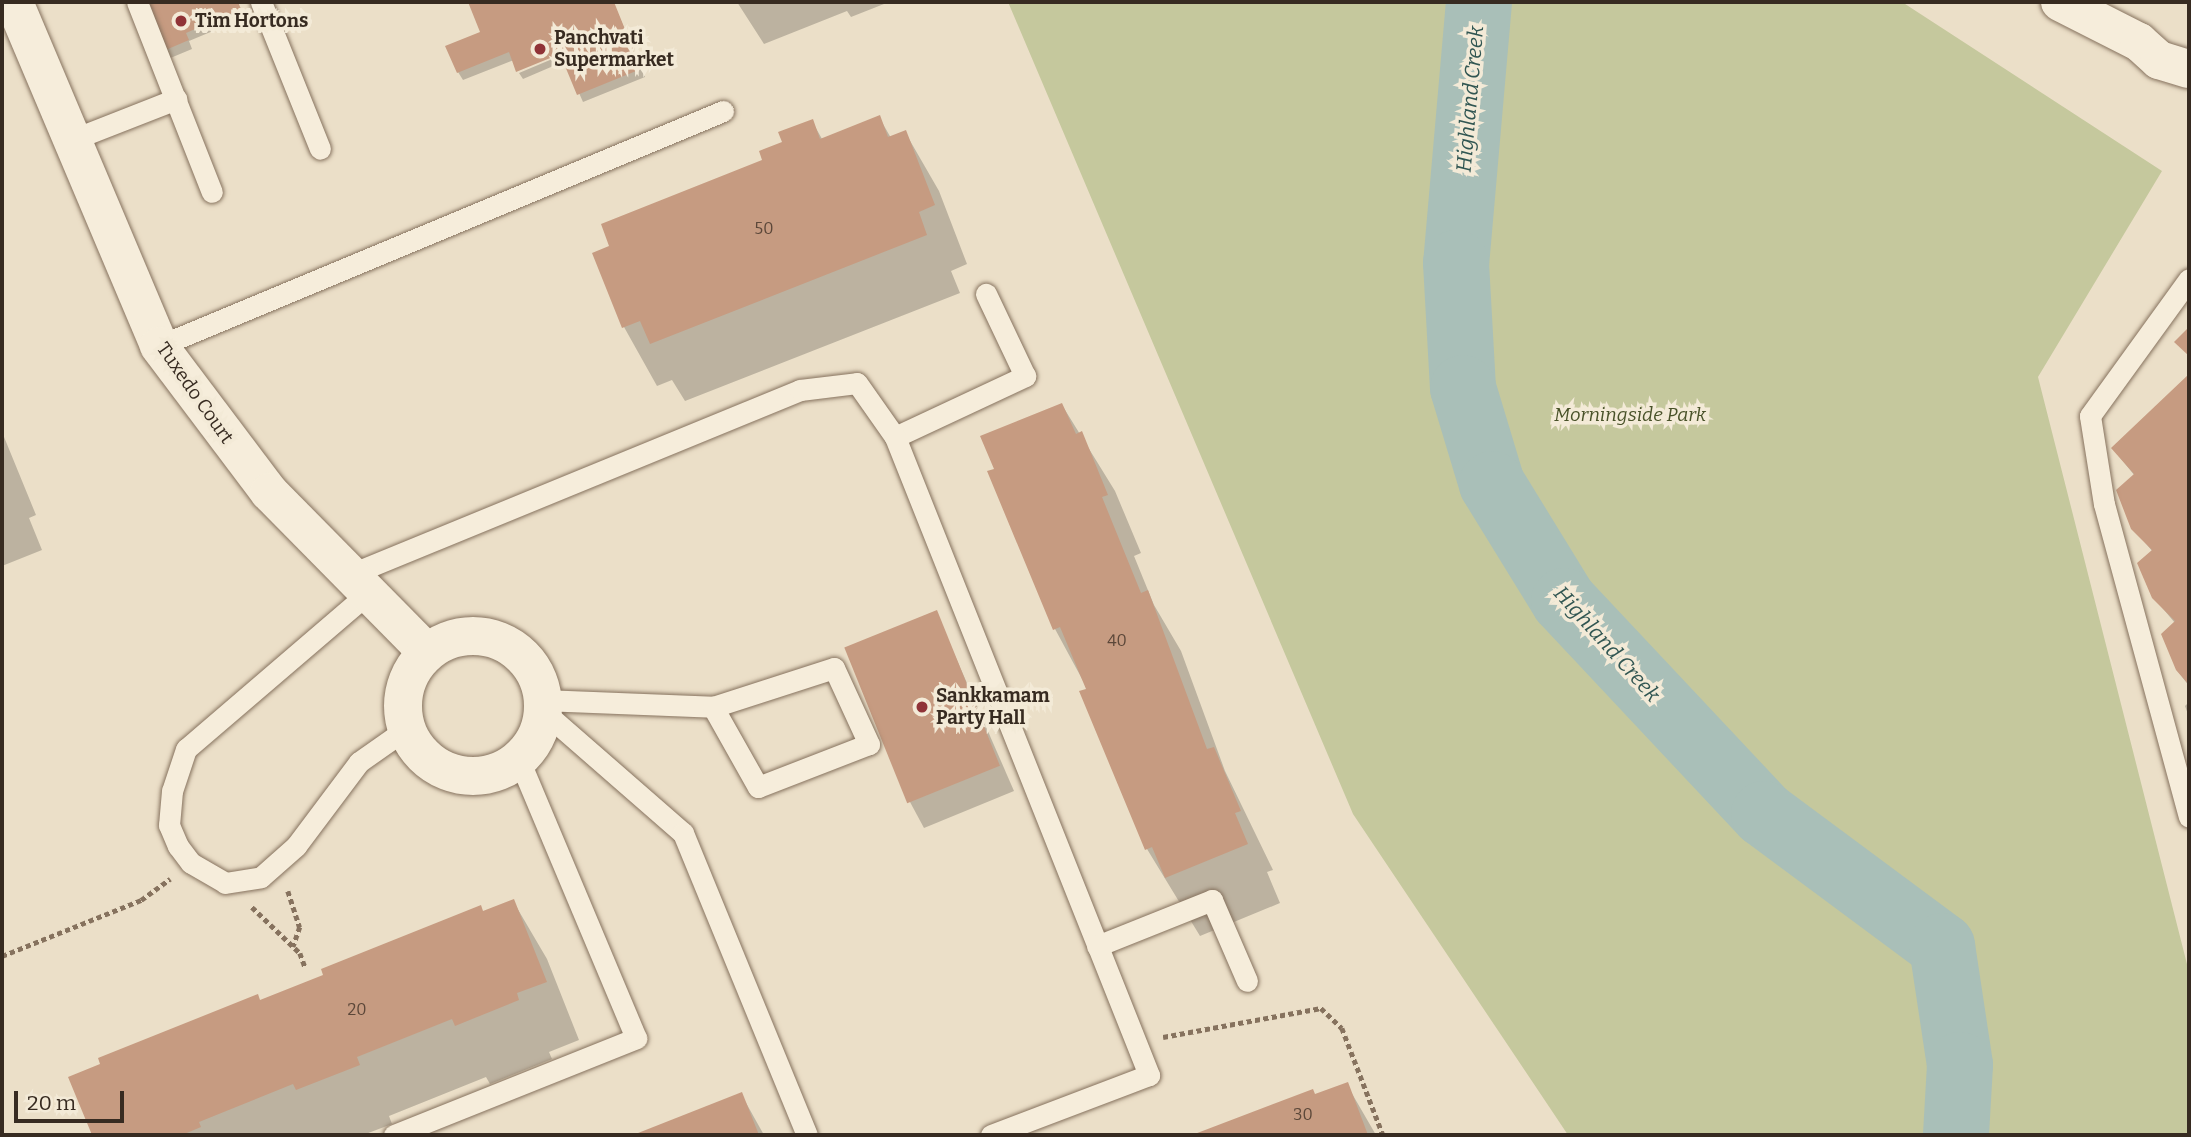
<!DOCTYPE html>
<style>
body{margin:0}
#map{position:relative;width:2191px;height:1137px;overflow:hidden;background:#ebdfc8;font-family:Bitter,serif}
div>[style]{position:absolute}
.green>*{inset:0;background:#c5c89d}
.shadow>*{inset:0;background:#0003}
.river>*{height:66px;margin:-33px;padding:0 33px;transform-origin:33px;border-radius:33px;background:#a9bfb8}
.building>*{inset:0;background:#c69b81;transform-origin:0 0}
.path>*{height:4.5px;margin-top:-2.25px;transform-origin:0;background:repeating-linear-gradient(90deg,#86725e 0 5px,transparent 0 8.5px)}
.roads{filter:drop-shadow(0 0 2px #86725e) drop-shadow(0 0 2px #86725e)}
.service>*{height:21px;margin:-10.5px;padding:0 10.5px;transform-origin:10.5px;border-radius:10.5px;background:#f6eddb}
.minor>*{height:38px;margin:-19px;padding:0 19px;transform-origin:19px;border-radius:19px;background:#f6eddb}
.minor>.ring{margin:-19px;padding:0;box-sizing:content-box;background:none;border:38px solid #f6eddb;border-radius:50%}
.secondary>*{height:38px;margin:-19px;padding:0 19px;transform-origin:19px;border-radius:19px;background:#f6eddb}
.dots>*{width:19px;height:19px;translate:-50% -50%;box-sizing:border-box;border:4px solid #f3ead7;border-radius:50%}
span{translate:-50% -50%;white-space:nowrap;text-align:center;line-height:1.15;-webkit-text-stroke:7px #f3ead7;paint-order:stroke}
.number-label{font-size:16px;color:#5b4739}
.number-label span{-webkit-text-stroke-width:0}
.poi-label{font-size:19px;color:#372b21;font-weight:700}
.left{translate:0 -50%;text-align:left}
.street-label{font-size:19px;color:#372b21}
.park-label{font-size:19px;color:#495229;font-style:italic}
.water-label{font-size:21px;color:#315652;font-style:italic}
.frame{position:absolute;inset:0;border:4px solid #372b21;pointer-events:none}
.scale{position:absolute;left:14px;top:1091px;width:110px;height:32px;box-sizing:border-box;border:4px solid #372b21;border-top:0;padding-left:9px;font-size:21px;line-height:24px;white-space:nowrap;color:#372b21;-webkit-text-stroke:5px #f3ead7;paint-order:stroke}
</style>
<div id="map">
<div class="green">
<i style="clip-path:polygon(1008px 2px,1902px 2px,2162px 171px,2038px 377px,2189px 972px,2189px 1135px,1568px 1135px,1353px 814px)"></i>
</div>
<div class="shadow">
<i style="clip-path:polygon(142px 2px,237px 2px,244px 18px,189px 41px,192px 49px,168px 59px)"></i>
<i style="clip-path:polygon(469px 2px,613px 2px,645px 77px,583px 102px,565px 61px,523px 79px,519px 73px,569px 52px,514px 60px,463px 80px,458px 72px,482px 33px)"></i>
<i style="clip-path:polygon(737px 2px,883px 2px,884px 4px,851px 17px,847px 11px,764px 44px)"></i>
<i style="clip-path:polygon(879px 117px,891px 138px,905px 132px,939px 191px,967px 264px,951px 271px,960px 293px,685px 401px,672px 380px,657px 386px,624px 327px,612px 247px,764px 161px,812px 121px,822px 139px)"></i>
<i style="clip-path:polygon(2189px 377px,2189px 686px,2177px 670px,2175px 623px,2154px 598px,2153px 552px,2133px 528px,2135px 476px,2113px 449px)"></i>
<i style="clip-path:polygon(1062px 405px,1115px 491px,1141px 553px,1134px 556px,1154px 605px,1181px 651px,1225px 771px,1273px 870px,1267px 872px,1280px 903px,1200px 936px,1147px 849px,1088px 690px,1055px 629px,996px 470px)"></i>
<i style="clip-path:polygon(2px 432px,36px 515px,29px 518px,42px 550px,2px 566px)"></i>
<i style="clip-path:polygon(936px 612px,1014px 791px,924px 828px,910px 802px)"></i>
<i style="clip-path:polygon(2189px 702px,2189px 717px,2185px 706px)"></i>
<i style="clip-path:polygon(513px 901px,547px 959px,579px 1040px,549px 1052px,552px 1059px,490px 1084px,486px 1077px,389px 1116px,392px 1124px,363px 1135px,94px 1135px,71px 1078px)"></i>
<i style="clip-path:polygon(1347px 1085px,1376px 1135px,1196px 1135px,1312px 1091px,1315px 1096px)"></i>
<i style="clip-path:polygon(741px 1094px,764px 1135px,638px 1135px)"></i>
</div>
<div class="river">
<i style="left:1479px;top:2px;width:262px;rotate:95deg"></i>
<i style="left:1456px;top:263px;width:125px;rotate:86.8deg"></i>
<i style="left:1463px;top:388px;width:100px;rotate:73.2deg"></i>
<i style="left:1492px;top:484px;width:137px;rotate:58.4deg"></i>
<i style="left:1564px;top:601px;width:292px;rotate:46.8deg"></i>
<i style="left:1764px;top:814px;width:222px;rotate:36.6deg"></i>
<i style="left:1942px;top:946px;width:120px;rotate:81.4deg"></i>
<i style="left:1960px;top:1065px;width:70px;rotate:93.3deg"></i>
</div>
<div class="building">
<i style="clip-path:polygon(141px 2px,238px 2px,241px 9px,186px 33px,189px 40px,161px 52px)"></i>
<i style="clip-path:polygon(468px 2px,614px 2px,641px 69px,577px 95px,560px 54px,516px 72px,509px 52px,457px 73px,445px 46px,480px 32px)"></i>
<i style="clip-path:polygon(880px 115px,888px 137px,906px 130px,935px 205px,919px 212px,927px 235px,650px 344px,640px 321px,622px 328px,592px 253px,609px 246px,601px 224px,762px 160px,759px 151px,782px 142px,778px 132px,813px 119px,820px 139px)"></i>
<i style="clip-path:polygon(2189px 327px,2189px 356px,2174px 342px)"></i>
<i style="clip-path:polygon(2189px 374px,2189px 685px,2176px 670px,2161px 634px,2175px 621px,2152px 598px,2137px 563px,2152px 550px,2131px 529px,2116px 490px,2134px 474px,2111px 448px)"></i>
<i style="clip-path:polygon(1062px 403px,1076px 434px,1082px 431px,1108px 495px,1102px 497px,1141px 593px,1148px 590px,1207px 749px,1214px 747px,1241px 811px,1235px 813px,1248px 844px,1165px 878px,1152px 847px,1145px 850px,1079px 691px,1086px 689px,1060px 627px,1053px 630px,987px 471px,994px 469px,980px 436px)"></i>
<i style="left:937px;top:610px;width:168px;height:100px;rotate:68deg"></i>
<i style="clip-path:polygon(514px 899px,547px 982px,517px 993px,519px 1000px,455px 1026px,452px 1019px,357px 1057px,360px 1065px,296px 1090px,293px 1084px,199px 1122px,201px 1127px,182px 1135px,92px 1135px,68px 1077px,100px 1064px,98px 1058px,258px 994px,260px 1000px,323px 975px,321px 969px,481px 905px,483px 911px)"></i>
<i style="clip-path:polygon(1348px 1082px,1368px 1135px,1192px 1135px,1313px 1089px,1315px 1094px)"></i>
<i style="clip-path:polygon(742px 1092px,759px 1135px,633px 1135px)"></i>
</div>
<div class="path">
<i style="left:288px;top:891px;width:38px;rotate:72deg"></i>
<i style="left:300px;top:927px;width:21px;rotate:109deg"></i>
<i style="left:252px;top:907px;width:66px;rotate:43.8deg"></i>
<i style="left:300px;top:953px;width:15px;rotate:70deg"></i>
<i style="left:2px;top:956px;width:150px;rotate:-21.9deg"></i>
<i style="left:141px;top:900px;width:36px;rotate:-36deg"></i>
<i style="left:1163px;top:1037px;width:161px;rotate:-10.4deg"></i>
<i style="left:1321px;top:1008px;width:29px;rotate:44deg"></i>
<i style="left:1342px;top:1028px;width:115px;rotate:69deg"></i>
</div>
<div class="roads">
<div class="service">
<i style="left:137px;top:2px;width:204px;rotate:68.5deg"></i>
<i style="left:261px;top:2px;width:158px;rotate:68.1deg"></i>
<i style="left:74px;top:139px;width:110px;rotate:-21.4deg"></i>
<i style="left:2189px;top:279px;width:169px;rotate:125.9deg"></i>
<i style="left:2090px;top:416px;width:89px;rotate:81deg"></i>
<i style="left:2104px;top:504px;width:324px;rotate:74.8deg"></i>
<i style="left:159px;top:346px;width:611px;rotate:-22.62deg"></i>
<i style="left:895px;top:437px;width:144px;rotate:-25.1deg"></i>
<i style="left:1025px;top:376px;width:91px;rotate:-115.4deg"></i>
<i style="left:349px;top:575px;width:487px;rotate:-22.3deg"></i>
<i style="left:800px;top:390px;width:57px;rotate:-7deg"></i>
<i style="left:857px;top:383px;width:66px;rotate:54.9deg"></i>
<i style="left:895px;top:437px;width:687px;rotate:68.29deg"></i>
<i style="left:1149px;top:1075px;width:169px;rotate:159.2deg"></i>
<i style="left:367px;top:594px;width:238px;rotate:139.4deg"></i>
<i style="left:186px;top:749px;width:44px;rotate:108.4deg"></i>
<i style="left:172px;top:791px;width:34px;rotate:95deg"></i>
<i style="left:169px;top:825px;width:23px;rotate:67deg"></i>
<i style="left:178px;top:846px;width:21px;rotate:53deg"></i>
<i style="left:191px;top:863px;width:39px;rotate:30deg"></i>
<i style="left:225px;top:883px;width:36px;rotate:-9deg"></i>
<i style="left:261px;top:877px;width:47px;rotate:-41.5deg"></i>
<i style="left:296px;top:846px;width:105px;rotate:-53.1deg"></i>
<i style="left:359px;top:762px;width:57px;rotate:-35.1deg"></i>
<i style="left:542px;top:700px;width:171px;rotate:2.3deg"></i>
<i style="left:713px;top:707px;width:127px;rotate:-17.9deg"></i>
<i style="left:834px;top:668px;width:84px;rotate:65.3deg"></i>
<i style="left:869px;top:744px;width:119px;rotate:158.8deg"></i>
<i style="left:758px;top:787px;width:92px;rotate:-119.4deg"></i>
<i style="left:543px;top:711px;width:186px;rotate:41.1deg"></i>
<i style="left:683px;top:833px;width:326px;rotate:67.7deg"></i>
<i style="left:1097px;top:946px;width:124px;rotate:-21.8deg"></i>
<i style="left:1212px;top:900px;width:88px;rotate:66.6deg"></i>
<i style="left:394px;top:1135px;width:261px;rotate:-21.8deg"></i>
<i style="left:636px;top:1038px;width:302px;rotate:-112.8deg"></i>
</div>
<div class="minor">
<i style="left:14px;top:2px;width:373px;rotate:67.1deg"></i>
<i style="left:159px;top:346px;width:183px;rotate:53deg"></i>
<i style="left:269px;top:492px;width:225px;rotate:45.4deg"></i>
<i class="ring" style="left:403px;top:636px;width:102px;height:102px"></i>
</div>
<div class="secondary">
<i style="left:2060px;top:2px;width:89px;rotate:26.9deg"></i>
<i style="left:2139px;top:42px;width:27px;rotate:42deg"></i>
<i style="left:2159px;top:60px;width:31px;rotate:17deg"></i>
</div>
</div>
<div class="dots">
<i style="left:181px;top:21px;background:#903337"></i>
<i style="left:540px;top:49px;background:#903337"></i>
<i style="left:922px;top:707px;background:#903337"></i>
</div>
<div class="number-label">
<span style="left:764px;top:229px">50</span>
<span style="left:1117px;top:641px">40</span>
<span style="left:357px;top:1010px">20</span>
<span style="left:1303px;top:1115px">30</span>
</div>
<div class="poi-label">
<span class="left" style="left:195px;top:21px">Tim Hortons</span>
<span class="left" style="left:554px;top:49px">Panchvati<br>Supermarket</span>
<span class="left" style="left:936px;top:707px">Sankkamam<br>Party Hall</span>
</div>
<div class="street-label">
<span style="left:195px;top:393px;rotate:55deg">Tuxedo Court</span>
</div>
<div class="park-label">
<span style="left:1630px;top:415px">Morningside Park</span>
</div>
<div class="water-label">
<span style="left:1470px;top:99px;rotate:-85deg">Highland Creek</span>
<span style="left:1607px;top:644px;rotate:48deg">Highland Creek</span>
</div>
<div class="frame"></div>
<div class="scale">20 m</div>
</div>
